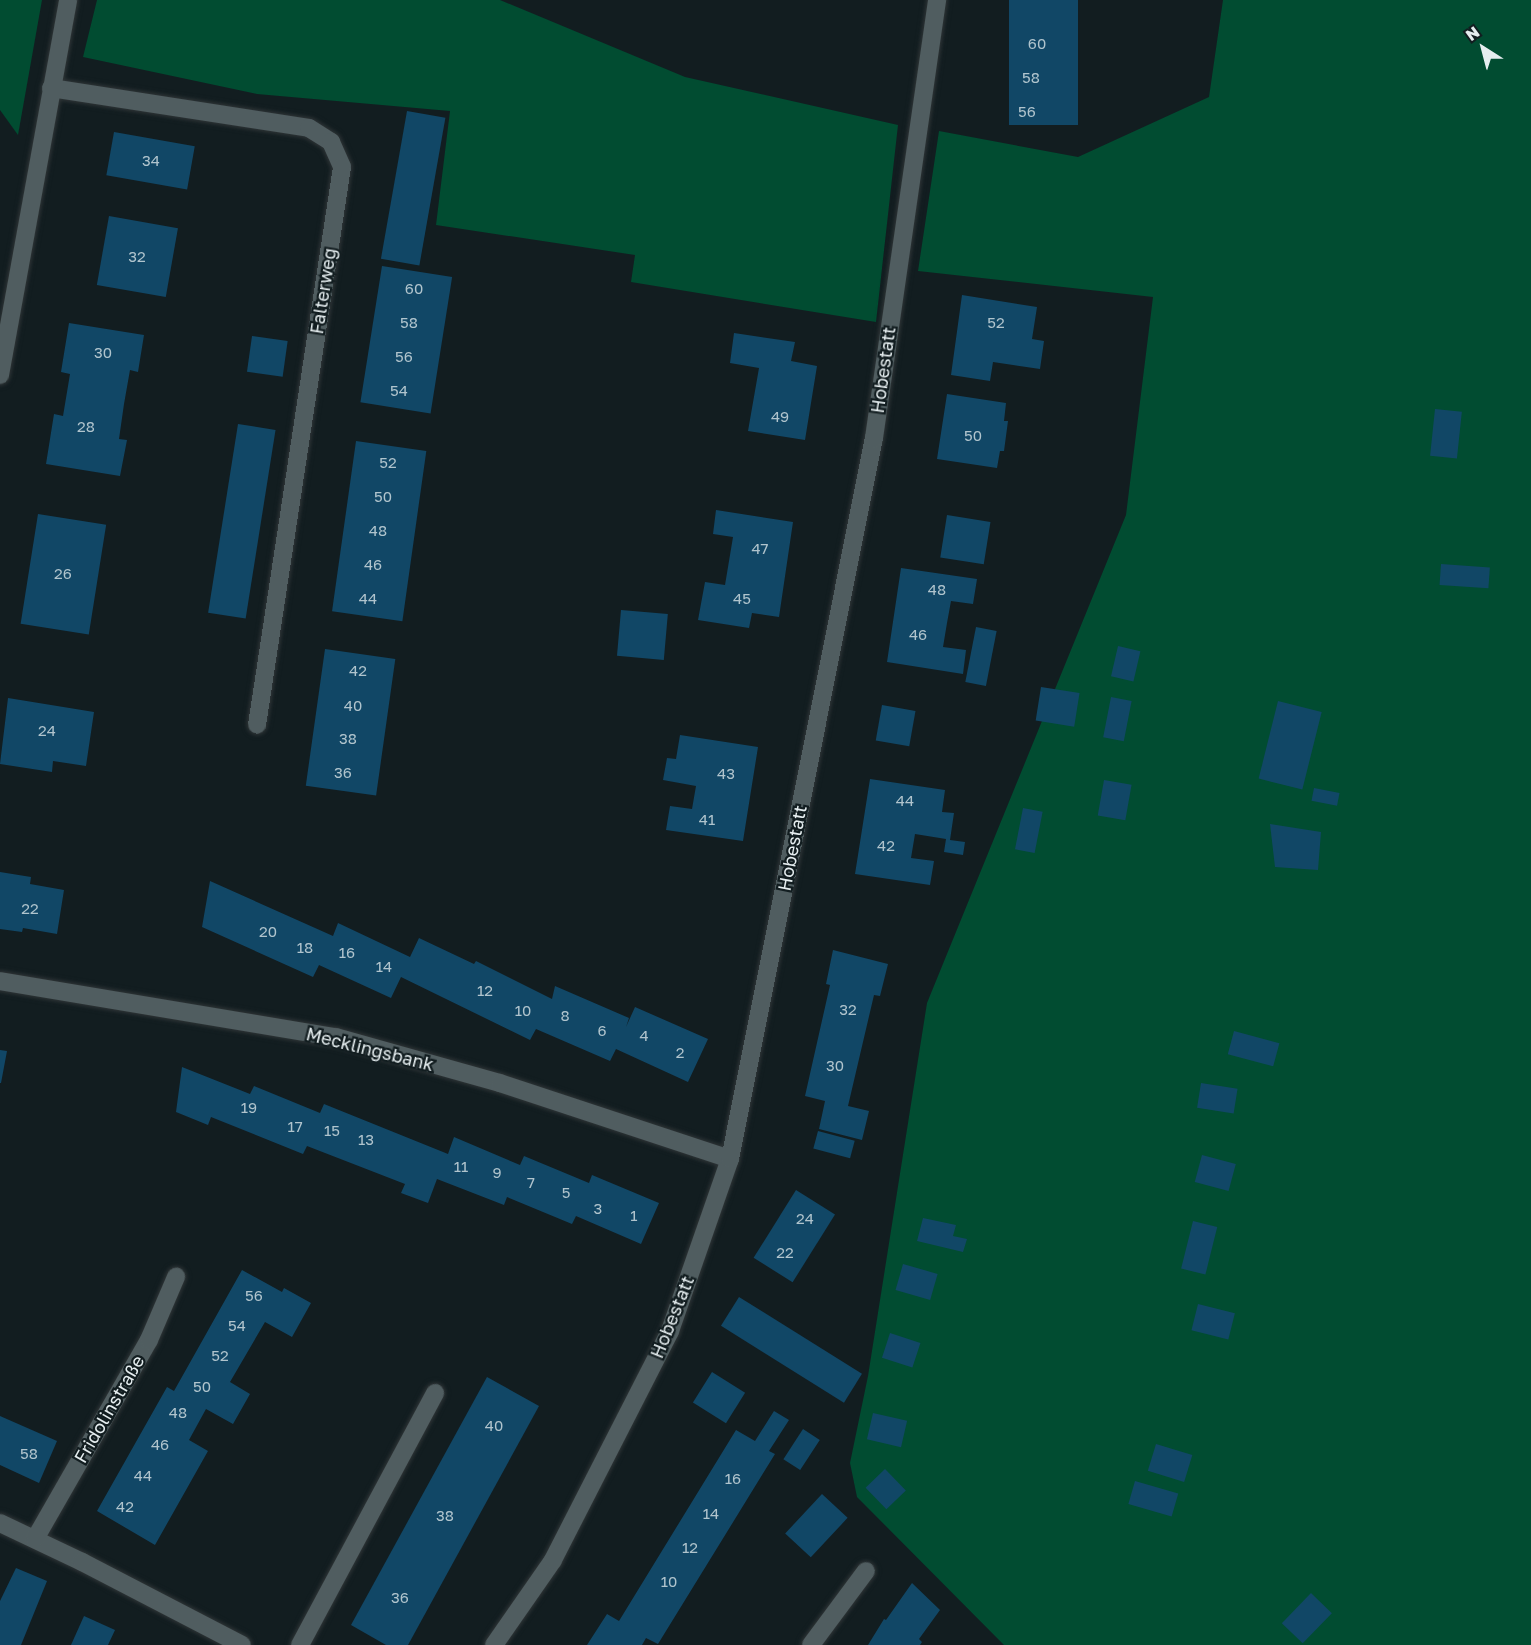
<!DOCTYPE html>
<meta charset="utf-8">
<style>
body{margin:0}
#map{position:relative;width:1531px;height:1645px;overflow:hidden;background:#121d20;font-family:"Golos Text",sans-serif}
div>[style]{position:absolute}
.green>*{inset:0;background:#014c31}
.building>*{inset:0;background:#114766;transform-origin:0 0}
.roads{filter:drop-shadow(0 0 2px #2f3537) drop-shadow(0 0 2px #2f3537)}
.minor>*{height:18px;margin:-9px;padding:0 9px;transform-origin:9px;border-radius:9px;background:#505d60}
span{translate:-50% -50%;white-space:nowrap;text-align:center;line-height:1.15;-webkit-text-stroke:4.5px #121d20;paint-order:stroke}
.number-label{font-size:15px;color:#b0c4cd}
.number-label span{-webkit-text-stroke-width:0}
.street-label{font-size:18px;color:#e5edef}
.north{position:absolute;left:1453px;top:18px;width:60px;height:60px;-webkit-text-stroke:4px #121d20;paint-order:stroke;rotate:324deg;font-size:16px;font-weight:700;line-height:24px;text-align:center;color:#e5edef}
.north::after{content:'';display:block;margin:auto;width:21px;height:27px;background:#e5edef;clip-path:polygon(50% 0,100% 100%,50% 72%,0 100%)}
</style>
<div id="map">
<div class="green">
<i style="clip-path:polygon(0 0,42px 0,18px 135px,0 110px)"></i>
<i style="clip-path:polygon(97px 0,500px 0,685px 77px,898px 125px,876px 322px,631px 282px,635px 255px,436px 225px,450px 111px,257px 94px,83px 57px)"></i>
<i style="clip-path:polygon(1223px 0,1531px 0,1531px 1645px,1004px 1645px,857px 1497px,850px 1463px,868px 1376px,927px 1003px,1126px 515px,1153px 297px,918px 271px,939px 131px,1078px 157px,1209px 97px)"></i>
</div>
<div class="building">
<i style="left:1009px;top:0;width:69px;height:125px"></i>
<i style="left:407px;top:111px;width:39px;height:150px;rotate:10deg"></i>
<i style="left:114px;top:132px;width:82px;height:44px;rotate:10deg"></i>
<i style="left:109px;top:216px;width:70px;height:70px;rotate:10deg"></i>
<i style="left:382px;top:266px;width:71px;height:138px;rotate:9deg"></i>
<i style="clip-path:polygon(962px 295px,1037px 307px,1032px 339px,1044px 341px,1040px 369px,993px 362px,990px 381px,951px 375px)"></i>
<i style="clip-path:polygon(69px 323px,144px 335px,138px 372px,130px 370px,124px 404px,119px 439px,127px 440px,120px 476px,46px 464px,54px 414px,63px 416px,70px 374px,61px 372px)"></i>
<i style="clip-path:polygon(734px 333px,795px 342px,791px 361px,817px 366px,805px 440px,748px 431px,759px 368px,730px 363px)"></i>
<i style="left:252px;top:336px;width:36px;height:36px;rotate:8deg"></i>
<i style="clip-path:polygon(947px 394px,1006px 403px,1004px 421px,1008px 421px,1004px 451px,1000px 451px,997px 468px,937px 459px)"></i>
<i style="left:1435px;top:409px;width:27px;height:47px;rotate:6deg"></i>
<i style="left:238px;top:424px;width:38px;height:191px;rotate:9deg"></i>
<i style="left:356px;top:441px;width:71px;height:172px;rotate:8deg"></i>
<i style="clip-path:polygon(716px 510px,793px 522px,779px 617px,752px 613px,749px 628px,698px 620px,705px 582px,725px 585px,733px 537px,713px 534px)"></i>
<i style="left:38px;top:514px;width:69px;height:111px;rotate:9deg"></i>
<i style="left:947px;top:515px;width:44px;height:43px;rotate:9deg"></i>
<i style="left:1441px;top:564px;width:49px;height:21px;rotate:4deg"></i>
<i style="clip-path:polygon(901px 568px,977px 579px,973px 604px,951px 601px,947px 623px,943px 647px,966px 650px,963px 674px,887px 662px)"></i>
<i style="left:621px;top:610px;width:47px;height:46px;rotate:5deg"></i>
<i style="left:976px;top:627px;width:21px;height:56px;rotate:11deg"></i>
<i style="left:1118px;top:646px;width:23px;height:31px;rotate:13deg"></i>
<i style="left:325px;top:649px;width:71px;height:138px;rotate:8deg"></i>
<i style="left:1041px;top:687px;width:39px;height:34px;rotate:9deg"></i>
<i style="left:1111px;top:697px;width:21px;height:41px;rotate:11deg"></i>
<i style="clip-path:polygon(8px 698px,94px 712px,86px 766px,53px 761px,52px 772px,0 764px)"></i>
<i style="left:1278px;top:701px;width:45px;height:80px;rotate:14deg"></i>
<i style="left:882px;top:705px;width:34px;height:36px;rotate:10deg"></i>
<i style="clip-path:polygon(680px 735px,758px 747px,743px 841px,666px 830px,670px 806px,692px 809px,696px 786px,663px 780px,667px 758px,676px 759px)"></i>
<i style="clip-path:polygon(870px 779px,945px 790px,942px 812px,954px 813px,950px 840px,965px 842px,963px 855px,944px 852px,946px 839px,915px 834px,911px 858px,934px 861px,930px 885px,855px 874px)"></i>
<i style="left:1104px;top:780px;width:28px;height:36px;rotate:10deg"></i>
<i style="left:1314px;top:788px;width:26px;height:13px;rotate:11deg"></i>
<i style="left:1023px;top:808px;width:20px;height:42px;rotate:11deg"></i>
<i style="clip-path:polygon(1270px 824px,1321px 832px,1318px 870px,1275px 867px)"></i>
<i style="clip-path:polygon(0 872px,31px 877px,30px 884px,64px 890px,57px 934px,23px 928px,22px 932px,0 929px)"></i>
<i style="clip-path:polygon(210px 881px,333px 936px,338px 923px,410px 957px,419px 938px,474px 964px,476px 961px,552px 999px,555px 986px,629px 1018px,626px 1027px,635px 1007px,708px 1039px,688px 1082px,616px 1049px,610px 1061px,536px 1029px,530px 1040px,401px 977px,391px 998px,319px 965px,313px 977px,202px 927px)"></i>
<i style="clip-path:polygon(833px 950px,888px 964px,880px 996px,874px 995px,848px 1106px,869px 1111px,862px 1140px,819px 1129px,825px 1101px,805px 1096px,830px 985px,826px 984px)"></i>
<i style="left:1234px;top:1031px;width:47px;height:24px;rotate:15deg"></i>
<i style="clip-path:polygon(0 1050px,7px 1051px,1px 1083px,0 1083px)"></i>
<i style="clip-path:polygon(182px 1067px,250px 1094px,254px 1086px,320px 1113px,324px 1104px,448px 1154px,454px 1137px,520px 1165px,524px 1156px,589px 1183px,592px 1175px,659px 1203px,641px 1244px,576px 1216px,572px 1224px,507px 1197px,504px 1205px,437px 1179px,428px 1203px,401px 1193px,405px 1184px,307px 1146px,303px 1154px,211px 1117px,208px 1125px,176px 1112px)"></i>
<i style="left:1201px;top:1083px;width:37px;height:25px;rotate:9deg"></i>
<i style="left:818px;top:1131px;width:38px;height:18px;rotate:15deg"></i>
<i style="left:1202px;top:1155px;width:35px;height:28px;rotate:15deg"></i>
<i style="left:796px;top:1190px;width:46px;height:80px;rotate:32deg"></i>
<i style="clip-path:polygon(923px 1218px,956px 1225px,953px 1236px,967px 1239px,963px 1252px,917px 1241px)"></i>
<i style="left:1193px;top:1221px;width:25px;height:49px;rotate:14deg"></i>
<i style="left:903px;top:1264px;width:36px;height:27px;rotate:16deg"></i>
<i style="clip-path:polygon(242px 1270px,282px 1292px,284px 1288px,311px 1303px,292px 1337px,265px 1322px,230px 1382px,250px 1394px,233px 1424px,206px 1409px,189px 1440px,208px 1451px,155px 1545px,97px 1511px,167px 1387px,174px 1391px)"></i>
<i style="left:739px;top:1297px;width:145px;height:34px;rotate:32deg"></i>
<i style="left:1198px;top:1304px;width:38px;height:27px;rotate:14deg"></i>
<i style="left:890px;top:1333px;width:32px;height:26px;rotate:18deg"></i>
<i style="left:712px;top:1372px;width:39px;height:36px;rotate:32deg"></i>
<i style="clip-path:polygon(487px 1377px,539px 1406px,408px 1645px,386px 1645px,351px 1625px)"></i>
<i style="clip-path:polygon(774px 1411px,789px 1420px,769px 1451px,775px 1454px,658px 1644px,646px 1638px,642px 1645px,587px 1645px,607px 1614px,619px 1621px,736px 1430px,755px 1441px)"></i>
<i style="left:873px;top:1413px;width:35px;height:27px;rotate:13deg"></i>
<i style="clip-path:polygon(0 1416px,57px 1441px,39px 1483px,0 1465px)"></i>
<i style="left:803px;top:1429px;width:20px;height:36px;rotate:33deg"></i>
<i style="left:1156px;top:1444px;width:38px;height:28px;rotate:17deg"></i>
<i style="left:885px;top:1469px;width:30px;height:27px;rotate:46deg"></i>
<i style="left:1135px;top:1481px;width:45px;height:24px;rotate:16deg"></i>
<i style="left:822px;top:1494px;width:35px;height:54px;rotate:43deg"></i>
<i style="clip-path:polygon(16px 1568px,47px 1581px,21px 1645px,0 1645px,0 1601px)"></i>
<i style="clip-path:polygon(912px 1583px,940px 1610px,919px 1639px,922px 1642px,920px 1645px,868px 1645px,884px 1619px,886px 1620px)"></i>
<i style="left:1311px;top:1593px;width:29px;height:42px;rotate:44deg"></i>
<i style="clip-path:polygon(84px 1616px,115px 1630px,108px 1645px,71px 1645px)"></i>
</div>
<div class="roads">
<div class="minor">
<i style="left:51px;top:88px;width:261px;rotate:8.8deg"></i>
<i style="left:309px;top:128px;width:26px;rotate:32deg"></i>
<i style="left:331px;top:142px;width:27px;rotate:66deg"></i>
<i style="left:342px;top:167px;width:564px;rotate:98.66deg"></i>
<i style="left:0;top:375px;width:381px;rotate:-79.7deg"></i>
<i style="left:0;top:981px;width:341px;rotate:9.5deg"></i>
<i style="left:336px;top:1037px;width:170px;rotate:15.7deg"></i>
<i style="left:500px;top:1083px;width:242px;rotate:18.3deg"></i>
<i style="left:0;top:1523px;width:91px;rotate:25.4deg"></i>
<i style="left:82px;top:1562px;width:180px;rotate:27.4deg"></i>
<i style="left:35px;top:1539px;width:229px;rotate:-60.2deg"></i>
<i style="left:149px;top:1340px;width:69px;rotate:-66.8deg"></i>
<i style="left:300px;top:1645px;width:286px;rotate:-61.8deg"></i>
<i style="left:494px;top:1645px;width:103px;rotate:-55.2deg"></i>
<i style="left:553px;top:1560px;width:257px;rotate:-62.9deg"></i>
<i style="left:670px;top:1331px;width:182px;rotate:-70.8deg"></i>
<i style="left:730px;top:1159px;width:735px;rotate:-78.71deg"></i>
<i style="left:874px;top:438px;width:443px;rotate:-81.8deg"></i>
<i style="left:811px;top:1645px;width:92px;rotate:-53.4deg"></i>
</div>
</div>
<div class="number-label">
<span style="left:1037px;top:44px">60</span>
<span style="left:1031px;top:78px">58</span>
<span style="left:1027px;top:112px">56</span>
<span style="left:151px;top:161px">34</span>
<span style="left:137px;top:257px">32</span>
<span style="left:414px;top:289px">60</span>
<span style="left:409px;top:323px">58</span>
<span style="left:996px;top:323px">52</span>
<span style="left:103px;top:353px">30</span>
<span style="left:404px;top:357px">56</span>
<span style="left:399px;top:391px">54</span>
<span style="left:780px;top:417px">49</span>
<span style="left:86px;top:427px">28</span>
<span style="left:973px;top:436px">50</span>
<span style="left:388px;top:463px">52</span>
<span style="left:383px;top:497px">50</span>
<span style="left:378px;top:531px">48</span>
<span style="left:760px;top:549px">47</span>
<span style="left:373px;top:565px">46</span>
<span style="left:63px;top:574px">26</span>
<span style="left:937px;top:590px">48</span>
<span style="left:368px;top:599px">44</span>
<span style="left:742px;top:599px">45</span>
<span style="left:918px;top:635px">46</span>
<span style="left:358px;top:671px">42</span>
<span style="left:353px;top:706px">40</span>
<span style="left:47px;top:731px">24</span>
<span style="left:348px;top:739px">38</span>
<span style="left:343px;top:773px">36</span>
<span style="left:726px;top:774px">43</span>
<span style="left:905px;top:801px">44</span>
<span style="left:707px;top:820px">41</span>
<span style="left:886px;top:846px">42</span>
<span style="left:30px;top:909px">22</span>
<span style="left:268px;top:932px">20</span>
<span style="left:305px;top:948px">18</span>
<span style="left:347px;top:953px">16</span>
<span style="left:384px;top:967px">14</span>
<span style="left:485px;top:991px">12</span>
<span style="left:848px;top:1010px">32</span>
<span style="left:523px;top:1011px">10</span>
<span style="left:565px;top:1016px">8</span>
<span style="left:602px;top:1031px">6</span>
<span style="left:644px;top:1036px">4</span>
<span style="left:680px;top:1053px">2</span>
<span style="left:835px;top:1066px">30</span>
<span style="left:249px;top:1108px">19</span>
<span style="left:295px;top:1127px">17</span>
<span style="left:332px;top:1131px">15</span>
<span style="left:366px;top:1140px">13</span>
<span style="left:461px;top:1167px">11</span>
<span style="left:497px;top:1173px">9</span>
<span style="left:531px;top:1183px">7</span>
<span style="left:566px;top:1193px">5</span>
<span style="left:598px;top:1209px">3</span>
<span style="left:634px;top:1216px">1</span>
<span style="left:805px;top:1219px">24</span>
<span style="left:785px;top:1253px">22</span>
<span style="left:254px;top:1296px">56</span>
<span style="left:237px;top:1326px">54</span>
<span style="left:220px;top:1356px">52</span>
<span style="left:202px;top:1387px">50</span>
<span style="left:178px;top:1413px">48</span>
<span style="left:494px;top:1426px">40</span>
<span style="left:160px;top:1445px">46</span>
<span style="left:29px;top:1454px">58</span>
<span style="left:143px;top:1476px">44</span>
<span style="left:733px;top:1479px">16</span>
<span style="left:125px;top:1507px">42</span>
<span style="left:711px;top:1514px">14</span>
<span style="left:445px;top:1516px">38</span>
<span style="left:690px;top:1548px">12</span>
<span style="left:669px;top:1582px">10</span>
<span style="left:400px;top:1598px">36</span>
</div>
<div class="street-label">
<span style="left:323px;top:291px;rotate:-81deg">Falterweg</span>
<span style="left:883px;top:370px;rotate:-82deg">Hobestatt</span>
<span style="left:792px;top:848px;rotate:-79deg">Hobestatt</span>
<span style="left:370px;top:1049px;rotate:14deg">Mecklingsbank</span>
<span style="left:672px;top:1317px;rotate:-68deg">Hobestatt</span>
<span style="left:109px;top:1409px;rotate:-60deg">Fridolinstraße</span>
</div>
<div class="north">N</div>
</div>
